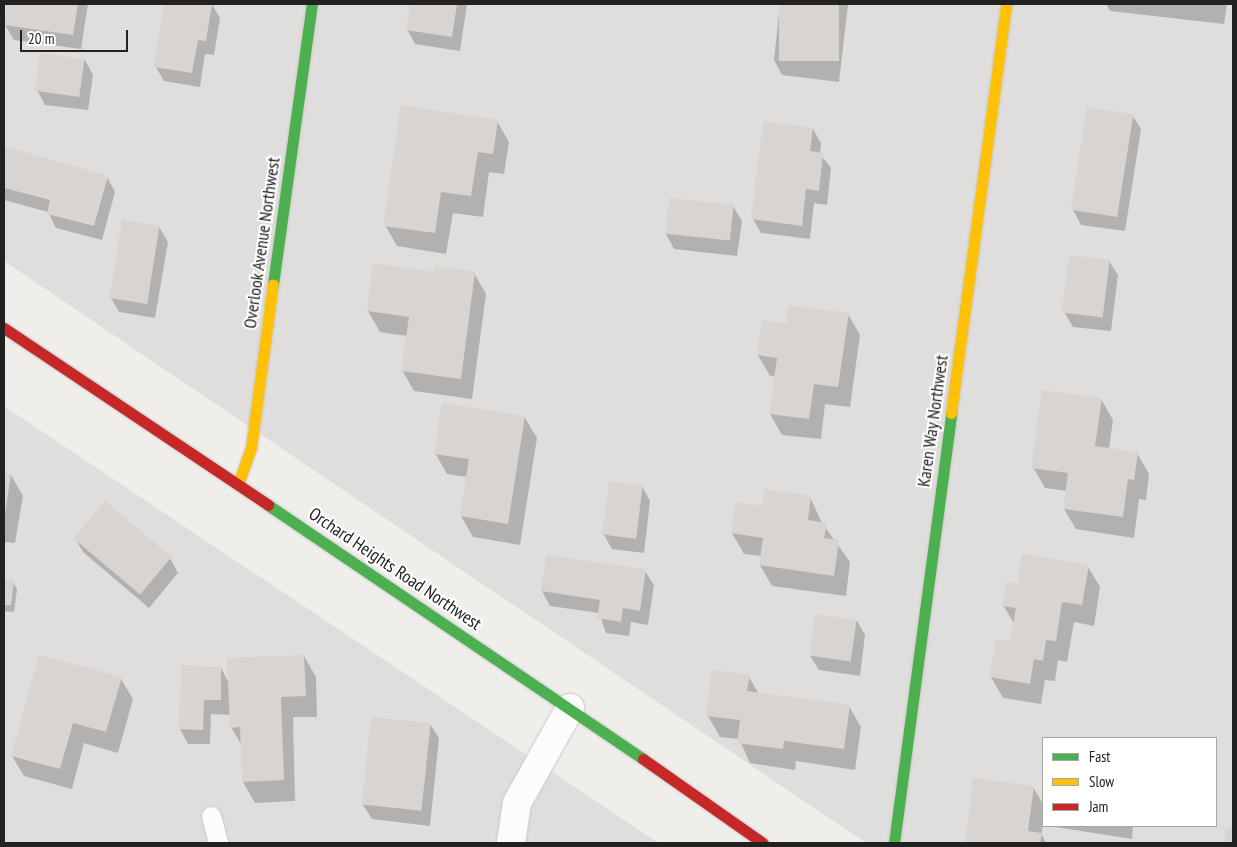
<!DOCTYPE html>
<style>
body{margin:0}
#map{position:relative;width:1237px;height:847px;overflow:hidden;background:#f0eeeb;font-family:"PT Sans Narrow",sans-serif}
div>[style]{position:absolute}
.residential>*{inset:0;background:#dfdedc}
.shadow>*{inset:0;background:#0003}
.building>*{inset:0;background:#d7d4d2;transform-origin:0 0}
.roads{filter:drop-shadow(0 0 1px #c9c8c7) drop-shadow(0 0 1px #c9c8c7)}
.lane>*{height:19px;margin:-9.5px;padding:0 9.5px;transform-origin:9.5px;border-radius:9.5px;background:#fdfcfc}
.street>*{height:28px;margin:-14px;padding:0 14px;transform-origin:14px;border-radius:14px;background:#fdfcfc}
.fast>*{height:11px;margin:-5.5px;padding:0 5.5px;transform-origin:5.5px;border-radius:5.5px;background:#4caf50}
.slow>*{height:11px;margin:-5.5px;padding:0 5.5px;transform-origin:5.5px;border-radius:5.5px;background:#ffc107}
.jam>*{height:11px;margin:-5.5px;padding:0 5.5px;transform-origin:5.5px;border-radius:5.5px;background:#c62828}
span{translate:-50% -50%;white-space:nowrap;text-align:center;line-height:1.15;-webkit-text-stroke:4px #fff;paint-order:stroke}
.street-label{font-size:18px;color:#222}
.frame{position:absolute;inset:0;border:5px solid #222;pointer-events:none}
.legend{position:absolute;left:1042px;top:737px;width:175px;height:90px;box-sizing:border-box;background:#fff;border:1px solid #a7a7a7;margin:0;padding:6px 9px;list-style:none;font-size:15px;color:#222}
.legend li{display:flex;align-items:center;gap:10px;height:25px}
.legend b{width:25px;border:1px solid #a7a7a7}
.scale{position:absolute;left:20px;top:30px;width:108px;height:22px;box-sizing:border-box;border:2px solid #222;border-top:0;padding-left:6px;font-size:15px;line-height:18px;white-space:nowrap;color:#222;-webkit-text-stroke:4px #fff;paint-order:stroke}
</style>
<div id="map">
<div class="residential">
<i style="clip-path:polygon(evenodd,4px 4px,1233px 4px,1233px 843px,866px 843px,4px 261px,4px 4px,1043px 738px,1216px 738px,1216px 826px,1043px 826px,1043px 738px)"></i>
<i style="clip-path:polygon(4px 406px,659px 843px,4px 843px)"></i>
</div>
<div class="shadow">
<i style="clip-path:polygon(8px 4px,88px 4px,81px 49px,14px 40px,5px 25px)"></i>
<i style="clip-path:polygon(165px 4px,212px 4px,220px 18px,214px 55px,205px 54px,200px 87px,164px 81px,156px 67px)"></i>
<i style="clip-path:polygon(411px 4px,467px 4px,460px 51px,415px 44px,407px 29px)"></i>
<i style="clip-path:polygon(780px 4px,848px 4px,839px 82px,782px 75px,774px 60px)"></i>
<i style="clip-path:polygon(1106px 4px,1227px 4px,1224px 24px,1110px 11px)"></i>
<i style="clip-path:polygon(85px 60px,93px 75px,88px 110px,45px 105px,37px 90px)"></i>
<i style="clip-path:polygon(1132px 115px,1141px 129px,1125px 231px,1081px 225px,1073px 210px)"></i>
<i style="clip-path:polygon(497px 121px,509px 142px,504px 174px,489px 172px,483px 217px,453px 213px,446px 254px,397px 246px,385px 225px)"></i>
<i style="clip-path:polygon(813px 129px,821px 143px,820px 154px,831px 168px,827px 205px,814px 203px,810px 239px,761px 233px,753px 219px)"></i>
<i style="clip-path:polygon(4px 148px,107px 177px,115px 192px,102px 240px,56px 228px,48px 212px,4px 200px)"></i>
<i style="clip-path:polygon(670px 199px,733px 206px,742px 221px,737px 256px,674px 249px,666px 234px)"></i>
<i style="clip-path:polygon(159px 227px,168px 242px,155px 318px,119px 312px,111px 298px)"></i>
<i style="clip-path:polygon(1109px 261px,1118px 275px,1111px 331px,1073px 327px,1064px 312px)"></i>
<i style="clip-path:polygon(435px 273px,474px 273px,486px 294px,472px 399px,414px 391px,402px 370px,407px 336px,380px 332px,368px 311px)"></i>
<i style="clip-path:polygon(848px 314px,860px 335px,850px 407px,825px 404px,821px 439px,782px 435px,770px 414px,775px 376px,770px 376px,758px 355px,787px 325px)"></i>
<i style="clip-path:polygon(1101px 399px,1113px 420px,1109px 449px,1137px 453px,1149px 474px,1146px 500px,1139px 499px,1134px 538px,1076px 529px,1064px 509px,1067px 491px,1045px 488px,1033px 467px)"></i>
<i style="clip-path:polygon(525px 418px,537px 438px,520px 545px,473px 537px,461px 516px,468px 477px,447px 474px,435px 453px)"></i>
<i style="clip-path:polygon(4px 474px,11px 475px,23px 496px,15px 543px,4px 542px)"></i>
<i style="clip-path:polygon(642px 486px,650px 501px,644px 553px,612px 549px,604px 535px)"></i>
<i style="clip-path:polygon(810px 497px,822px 523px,850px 562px,846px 596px,772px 586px,760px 565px,761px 556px,744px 554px,732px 533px,764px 507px)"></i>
<i style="clip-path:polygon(105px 503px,170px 558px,178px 573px,149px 608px,83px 552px,75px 538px)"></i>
<i style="clip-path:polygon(1088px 567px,1100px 587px,1094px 626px,1074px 622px,1067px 662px,1058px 660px,1055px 681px,1045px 680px,1041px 704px,1003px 698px,991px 677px,1011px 643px,1015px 625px,1003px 605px,1018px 586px)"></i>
<i style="clip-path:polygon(645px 571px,654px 585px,648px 625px,631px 622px,629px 636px,606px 633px,599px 613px,550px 606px,542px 591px)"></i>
<i style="clip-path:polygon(4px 581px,13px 582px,17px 589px,14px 612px,4px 611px)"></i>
<i style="clip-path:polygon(857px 621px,865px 635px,860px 676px,819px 670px,810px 656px)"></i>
<i style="clip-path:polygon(304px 656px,316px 677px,317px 717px,293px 717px,295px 801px,255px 803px,243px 782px,242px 746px,231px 727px,230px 715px,211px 714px,210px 744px,188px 744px,180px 729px,182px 667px,221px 668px,229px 683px)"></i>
<i style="clip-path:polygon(749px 677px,759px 694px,849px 706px,861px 727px,855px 770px,796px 761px,795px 770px,750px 763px,739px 739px,720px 737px,708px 716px)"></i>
<i style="clip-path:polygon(121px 679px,133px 699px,118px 753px,84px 743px,72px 789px,24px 776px,12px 756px)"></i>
<i style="clip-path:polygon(430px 724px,439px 738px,430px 826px,372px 819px,363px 805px)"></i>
<i style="clip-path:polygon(974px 780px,1033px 787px,1043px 804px,1042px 835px,1046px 843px,966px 843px)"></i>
<i style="clip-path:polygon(1049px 826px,1130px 827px,1133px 826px,1132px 839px)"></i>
</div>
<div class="building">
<i style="clip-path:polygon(7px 4px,78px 4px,73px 35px,4px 25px)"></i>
<i style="clip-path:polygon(164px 4px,212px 4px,206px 41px,198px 40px,192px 73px,154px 67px)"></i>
<i style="clip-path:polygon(410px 4px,457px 4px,452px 37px,406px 30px)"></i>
<i style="left:779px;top:4px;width:60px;height:57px"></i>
<i style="left:40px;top:53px;width:45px;height:38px;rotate:8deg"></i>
<i style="clip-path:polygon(401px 105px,498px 120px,493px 154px,478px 152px,471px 196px,441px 192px,435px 233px,383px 226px)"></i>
<i style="left:1087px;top:107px;width:47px;height:104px;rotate:9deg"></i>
<i style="clip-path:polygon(763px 121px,813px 128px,810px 151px,823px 153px,819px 191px,806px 189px,802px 226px,751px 219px)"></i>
<i style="clip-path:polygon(4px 146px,108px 176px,94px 226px,47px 214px,50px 200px,4px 188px)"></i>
<i style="left:669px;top:198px;width:65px;height:36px;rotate:6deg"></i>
<i style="left:122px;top:220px;width:38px;height:79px;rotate:9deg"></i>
<i style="left:1069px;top:255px;width:41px;height:58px;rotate:7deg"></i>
<i style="clip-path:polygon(373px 263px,434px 272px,435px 266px,475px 272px,461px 379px,401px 371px,409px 317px,367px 311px)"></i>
<i style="clip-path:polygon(788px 305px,849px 313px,838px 387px,814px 384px,809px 419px,769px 414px,777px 358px,757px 355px,762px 320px,786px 324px)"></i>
<i style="clip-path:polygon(1042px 390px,1102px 398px,1095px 446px,1138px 452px,1134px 480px,1128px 479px,1123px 517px,1063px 509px,1068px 473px,1031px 468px)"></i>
<i style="clip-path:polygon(442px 403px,525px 416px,508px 524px,460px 516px,469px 459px,434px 454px)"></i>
<i style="clip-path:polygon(4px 473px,11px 474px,5px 515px,4px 515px)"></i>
<i style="left:609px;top:481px;width:34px;height:54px;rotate:7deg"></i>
<i style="clip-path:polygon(765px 489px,811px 496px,808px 520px,827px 523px,824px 538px,839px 540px,834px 576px,759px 565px,763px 538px,731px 533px,736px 502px,763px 506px)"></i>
<i style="left:105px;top:501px;width:87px;height:49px;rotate:40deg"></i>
<i style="clip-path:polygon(1022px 554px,1089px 565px,1082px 605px,1062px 602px,1056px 641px,1046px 640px,1043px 661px,1034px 659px,1030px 684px,989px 677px,996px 639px,1010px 642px,1016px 608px,1002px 606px,1006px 582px,1017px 584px)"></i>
<i style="clip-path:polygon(546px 555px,646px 569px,640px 611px,623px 608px,621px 622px,597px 618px,600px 600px,541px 591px)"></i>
<i style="clip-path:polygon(4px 579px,14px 580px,11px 605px,4px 605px)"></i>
<i style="left:815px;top:614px;width:42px;height:42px;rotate:8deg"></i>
<i style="clip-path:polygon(39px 655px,122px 677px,106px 732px,73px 723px,60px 769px,11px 756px)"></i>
<i style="clip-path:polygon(304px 655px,306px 696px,281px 697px,284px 780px,242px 782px,240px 727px,230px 728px,227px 658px)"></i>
<i style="clip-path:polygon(181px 665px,221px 667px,221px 700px,204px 700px,203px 730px,179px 729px)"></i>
<i style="clip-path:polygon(712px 670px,750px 675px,747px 691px,850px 705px,844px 749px,784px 741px,783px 749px,737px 743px,740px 720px,706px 716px)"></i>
<i style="left:371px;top:717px;width:60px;height:88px;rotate:6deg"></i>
<i style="clip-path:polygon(973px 778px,1034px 786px,1028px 831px,1042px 833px,1040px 843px,965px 843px)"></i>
<i style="clip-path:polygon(1226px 829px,1233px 829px,1233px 843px,1224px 843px)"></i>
</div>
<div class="roads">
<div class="lane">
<i style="left:211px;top:816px;width:28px;rotate:75deg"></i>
</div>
<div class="street">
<i style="left:511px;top:843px;width:40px;rotate:-81.5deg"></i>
<i style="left:517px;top:803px;width:109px;rotate:-60.8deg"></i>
</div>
<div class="fast">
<i style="left:273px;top:284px;width:283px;rotate:-82.1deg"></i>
<i style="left:268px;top:505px;width:453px;rotate:34.1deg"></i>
<i style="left:894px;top:843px;width:434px;rotate:-82.4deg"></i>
</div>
<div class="slow">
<i style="left:951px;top:413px;width:413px;rotate:-82.3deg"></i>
<i style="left:238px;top:485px;width:39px;rotate:-71deg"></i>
<i style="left:251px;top:448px;width:165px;rotate:-82.4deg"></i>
</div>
<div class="jam">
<i style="left:4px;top:328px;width:318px;rotate:33.8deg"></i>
<i style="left:643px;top:759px;width:146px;rotate:35deg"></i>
</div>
</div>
<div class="street-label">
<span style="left:262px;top:243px;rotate:-82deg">Overlook Avenue Northwest</span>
<span style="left:933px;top:421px;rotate:-82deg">Karen Way Northwest</span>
<span style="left:395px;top:569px;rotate:34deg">Orchard Heights Road Northwest</span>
</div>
<div class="frame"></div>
<ul class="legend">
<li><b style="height:6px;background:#4caf50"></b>Fast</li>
<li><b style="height:6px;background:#ffc107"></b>Slow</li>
<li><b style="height:6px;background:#c62828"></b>Jam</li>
</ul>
<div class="scale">20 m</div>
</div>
